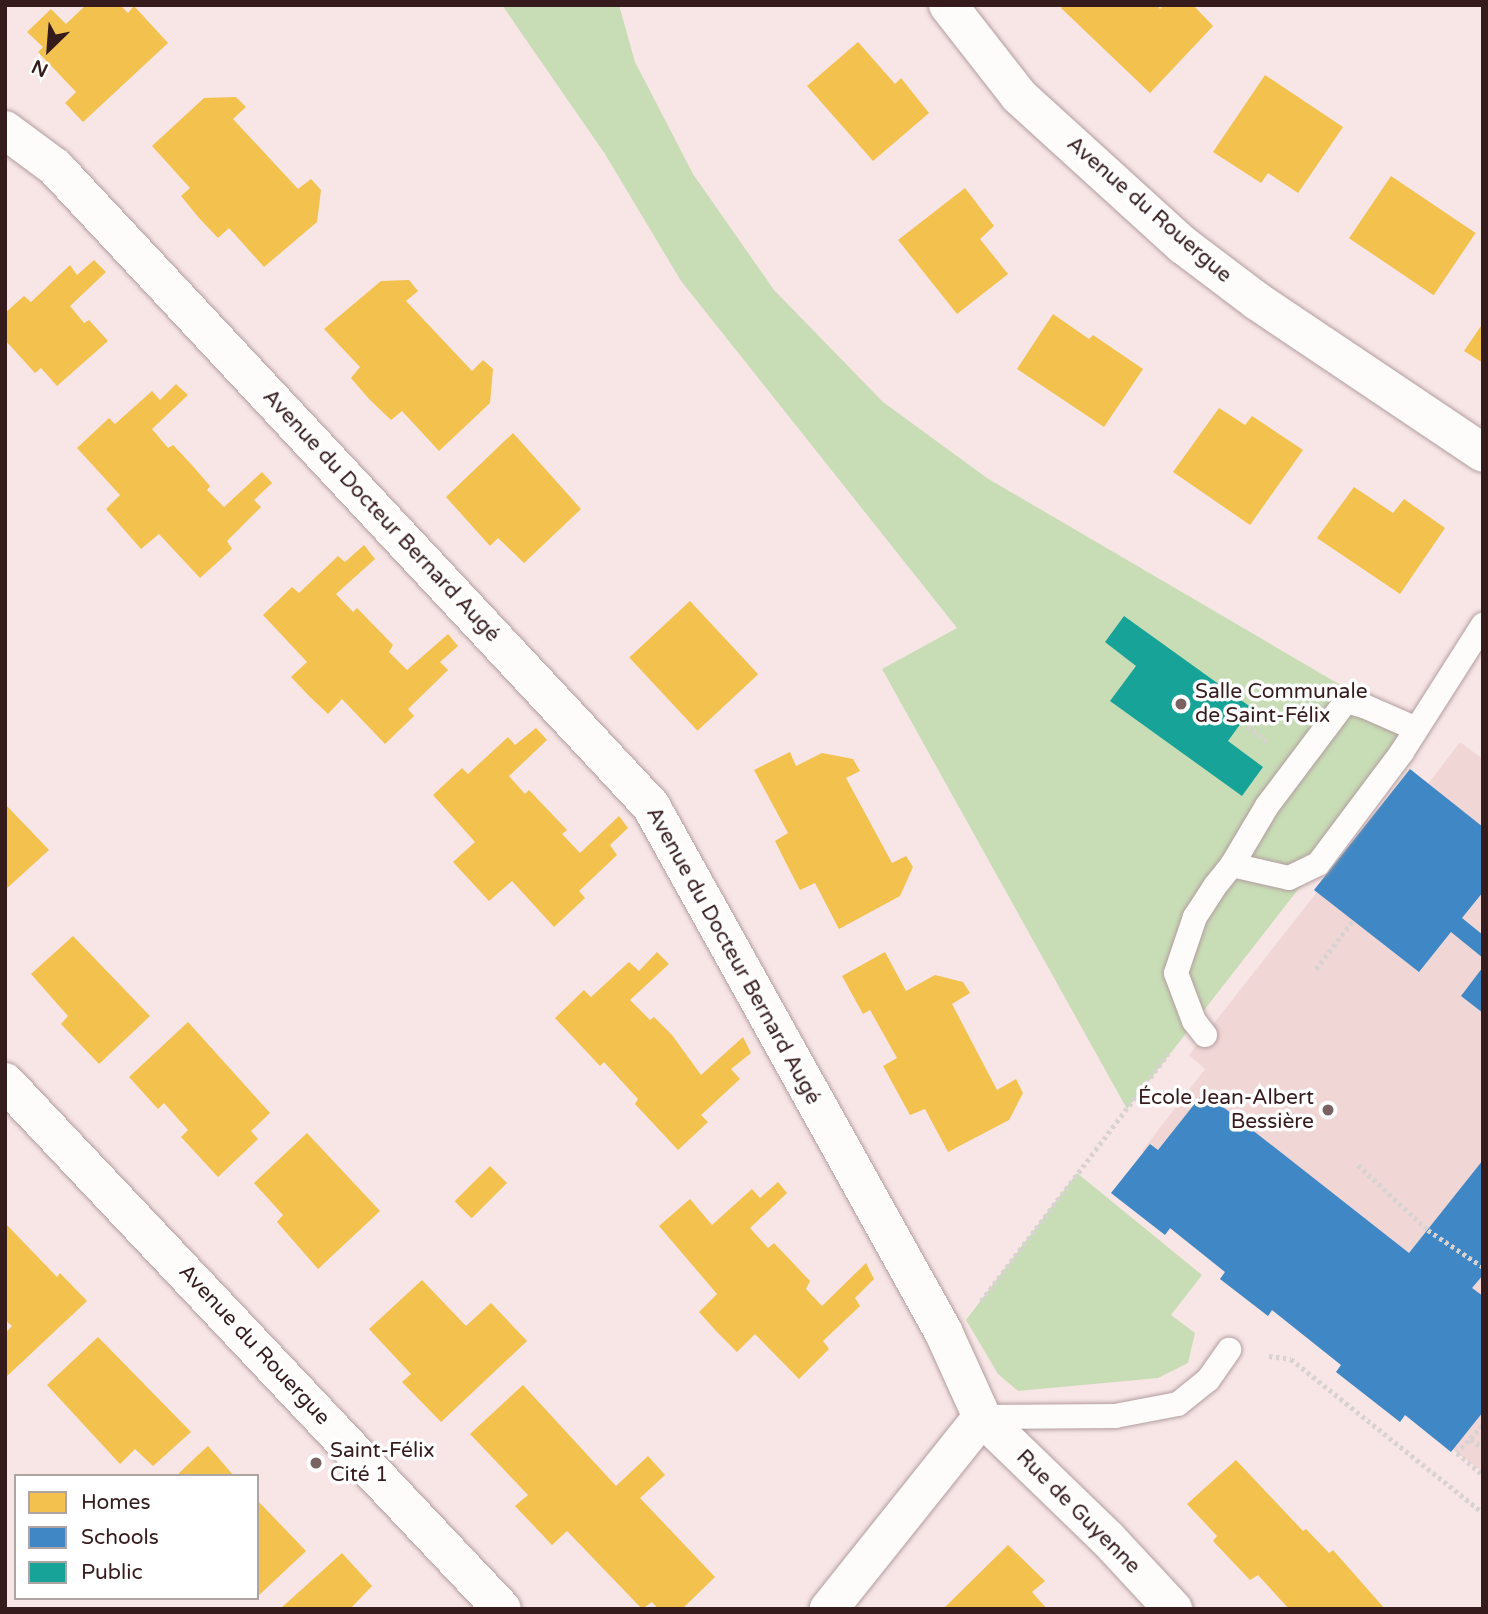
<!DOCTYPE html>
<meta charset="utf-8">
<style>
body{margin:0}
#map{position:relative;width:1488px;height:1614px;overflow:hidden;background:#f8e6e6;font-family:"Varela Round",sans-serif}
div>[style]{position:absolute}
.built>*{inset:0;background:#f1d6d6}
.green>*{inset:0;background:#c8ddb6}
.homes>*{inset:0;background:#f2c14e;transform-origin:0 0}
.schools>*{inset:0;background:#3f88c5}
.public>*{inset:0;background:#17a398}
.path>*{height:4.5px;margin-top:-2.25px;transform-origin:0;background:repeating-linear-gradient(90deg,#d9d2d2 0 3.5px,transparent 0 7px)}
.roads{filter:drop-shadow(0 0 2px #b29d9e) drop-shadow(0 0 2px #b29d9e)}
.lane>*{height:24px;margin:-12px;padding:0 12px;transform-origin:12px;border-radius:12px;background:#fefbfb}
.street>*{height:38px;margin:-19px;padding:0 19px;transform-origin:19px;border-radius:19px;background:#fefbfb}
.dots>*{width:19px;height:19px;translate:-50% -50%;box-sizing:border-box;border:4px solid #fff;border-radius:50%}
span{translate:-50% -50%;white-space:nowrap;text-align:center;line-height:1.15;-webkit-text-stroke:7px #fff;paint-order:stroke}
.street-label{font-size:21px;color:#361b1c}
.poi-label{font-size:21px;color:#361b1c}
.left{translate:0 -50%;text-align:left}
.right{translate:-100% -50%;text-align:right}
.frame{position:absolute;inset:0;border:7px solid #361b1c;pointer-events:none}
.legend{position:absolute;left:14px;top:1474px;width:245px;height:126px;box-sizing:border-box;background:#fff;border:2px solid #afa4a4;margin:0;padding:9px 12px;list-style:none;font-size:21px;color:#361b1c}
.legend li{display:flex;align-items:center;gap:14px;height:35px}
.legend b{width:35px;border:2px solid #afa4a4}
.north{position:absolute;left:14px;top:14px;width:70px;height:70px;-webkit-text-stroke:5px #fff;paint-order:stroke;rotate:205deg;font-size:19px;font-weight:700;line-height:28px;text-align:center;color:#361b1c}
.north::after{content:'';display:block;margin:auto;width:24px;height:32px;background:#361b1c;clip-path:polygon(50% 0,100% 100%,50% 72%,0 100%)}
</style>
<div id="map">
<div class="built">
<i style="clip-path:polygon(1460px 742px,1483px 759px,1483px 1472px,1406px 1415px,1400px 1422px,1336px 1372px,1341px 1365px,1273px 1311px,1268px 1316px,1220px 1279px,1225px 1272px,1171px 1229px,1165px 1235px,1119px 1199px,1151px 1159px,1142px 1151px,1205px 1069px,1189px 1055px,1317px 892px,1428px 784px)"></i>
</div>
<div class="green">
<i style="clip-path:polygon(502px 5px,619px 5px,635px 62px,693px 174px,774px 290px,883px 402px,987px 478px,1414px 728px,1318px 864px,1127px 1109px,882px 669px,957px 628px,681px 281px,605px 154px)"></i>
<i style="clip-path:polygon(1077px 1173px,1202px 1275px,1171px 1315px,1195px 1333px,1188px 1363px,1158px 1378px,1018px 1391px,998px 1374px,966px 1320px)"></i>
</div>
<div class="homes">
<i style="clip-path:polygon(86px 5px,120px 5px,128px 13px,134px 6px,168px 43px,83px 122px,65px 103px,76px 92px,38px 52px,43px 47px,27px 32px,51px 9px,66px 24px)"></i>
<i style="clip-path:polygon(1064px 5px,1157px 5px,1160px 9px,1164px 5px,1193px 5px,1213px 26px,1150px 93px,1061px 8px)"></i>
<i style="clip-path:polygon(858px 42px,895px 84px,901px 78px,929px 113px,873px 161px,807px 86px)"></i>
<i style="clip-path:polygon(1265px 75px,1343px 127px,1298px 193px,1268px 173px,1261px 183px,1213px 152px)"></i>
<i style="clip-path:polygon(236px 97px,246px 107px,233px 119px,298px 189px,311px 179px,321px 190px,317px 222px,264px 267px,229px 228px,218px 238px,199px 218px,181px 196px,190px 188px,152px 146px,204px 98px)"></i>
<i style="left:1391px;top:176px;width:102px;height:75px;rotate:34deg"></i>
<i style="clip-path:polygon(965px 188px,994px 226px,980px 239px,1008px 274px,957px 314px,898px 240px)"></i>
<i style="clip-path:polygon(94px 260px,106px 272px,70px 306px,84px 323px,89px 320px,108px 341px,57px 386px,41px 368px,35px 373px,5px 340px,5px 313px,24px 296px,31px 302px,70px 265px,77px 275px)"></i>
<i style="clip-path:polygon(409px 280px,418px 291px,406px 301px,472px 371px,483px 360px,493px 369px,490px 403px,439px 451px,402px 411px,391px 420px,369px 399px,351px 378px,360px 367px,324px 329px,381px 281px)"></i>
<i style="clip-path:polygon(1053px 314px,1089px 339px,1093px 335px,1143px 369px,1104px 427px,1017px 369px)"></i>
<i style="clip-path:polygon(1483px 323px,1483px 363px,1464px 351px)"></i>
<i style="clip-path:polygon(176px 384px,188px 395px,152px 429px,168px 448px,173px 445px,191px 464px,210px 486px,207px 490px,224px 507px,262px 472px,272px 483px,254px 500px,261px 507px,227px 541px,232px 549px,200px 578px,159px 534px,141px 549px,106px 509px,120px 495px,77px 448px,109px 418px,115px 424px,152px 391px,160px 400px)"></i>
<i style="clip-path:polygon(1219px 408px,1245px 425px,1252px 416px,1303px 450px,1250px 525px,1173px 472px)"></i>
<i style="clip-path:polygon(513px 433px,581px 509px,524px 563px,498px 538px,490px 546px,446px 497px)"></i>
<i style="clip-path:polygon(1354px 487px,1393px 513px,1404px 499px,1445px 528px,1400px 594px,1317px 538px)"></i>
<i style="clip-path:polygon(364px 545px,375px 559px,336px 594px,353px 612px,357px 608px,393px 645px,389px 652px,407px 670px,448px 634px,458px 646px,440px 662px,448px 670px,408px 709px,414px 716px,385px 744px,342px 699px,328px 714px,309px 696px,291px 677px,307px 662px,263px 615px,292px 587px,299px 593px,338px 556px,345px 562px)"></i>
<i style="left:690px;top:601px;width:100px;height:83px;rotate:47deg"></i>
<i style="clip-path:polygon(536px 728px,547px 740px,509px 776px,525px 794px,529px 790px,567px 830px,562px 834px,580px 853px,619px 816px,628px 828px,610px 845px,617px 855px,579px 891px,585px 898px,554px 927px,512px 881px,489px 901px,453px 862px,475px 842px,433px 795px,462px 768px,468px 774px,508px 737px,515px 745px)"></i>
<i style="clip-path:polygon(790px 752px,796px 766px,822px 753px,853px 759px,860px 771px,846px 778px,892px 863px,906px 856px,913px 867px,900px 896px,839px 929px,815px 883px,800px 890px,787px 865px,775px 841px,788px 833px,754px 770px)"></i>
<i style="clip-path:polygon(5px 804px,49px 850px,5px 890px)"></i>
<i style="clip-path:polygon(73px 936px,150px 1016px,99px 1064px,61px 1024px,68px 1016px,31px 974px)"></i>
<i style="clip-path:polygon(657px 952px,669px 964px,630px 1000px,650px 1020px,654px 1017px,672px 1035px,701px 1075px,743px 1037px,751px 1053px,731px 1069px,740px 1079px,701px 1115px,708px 1122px,678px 1150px,635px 1104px,638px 1099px,604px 1062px,600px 1066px,555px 1018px,584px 990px,591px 997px,629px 962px,639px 971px)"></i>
<i style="clip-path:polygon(885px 952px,906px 991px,935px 975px,963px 982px,970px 993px,952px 1004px,997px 1090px,1016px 1079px,1023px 1093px,1009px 1120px,948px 1152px,925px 1109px,910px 1115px,883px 1066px,897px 1058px,870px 1010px,863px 1014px,842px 976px)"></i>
<i style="clip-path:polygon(188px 1022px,270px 1113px,251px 1131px,258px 1139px,218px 1177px,181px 1137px,188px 1130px,164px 1103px,158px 1109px,129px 1077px)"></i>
<i style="clip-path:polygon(307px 1133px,380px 1211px,318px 1269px,277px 1222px,283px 1215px,254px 1183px)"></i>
<i style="left:490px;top:1166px;width:24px;height:50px;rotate:45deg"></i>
<i style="clip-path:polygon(778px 1182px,787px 1193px,750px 1228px,768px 1248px,774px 1243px,810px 1281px,806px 1289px,822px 1306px,866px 1263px,874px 1279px,855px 1298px,860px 1306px,823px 1341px,829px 1349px,799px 1379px,755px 1334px,737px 1352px,717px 1332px,699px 1312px,717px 1294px,659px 1226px,690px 1199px,712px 1225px,752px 1189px,760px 1198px)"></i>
<i style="clip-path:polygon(5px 1223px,57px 1277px,60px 1273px,87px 1301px,5px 1378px,5px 1333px,12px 1326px,5px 1320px)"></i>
<i style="clip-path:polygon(422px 1280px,466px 1326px,491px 1303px,527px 1341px,441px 1422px,402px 1382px,411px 1374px,369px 1329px)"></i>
<i style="clip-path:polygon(98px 1337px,191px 1432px,153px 1466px,135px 1449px,120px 1464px,47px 1385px)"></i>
<i style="clip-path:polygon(523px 1385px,616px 1486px,648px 1456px,665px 1475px,640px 1498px,715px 1577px,682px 1609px,658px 1609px,652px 1602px,642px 1609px,567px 1531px,552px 1545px,515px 1506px,528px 1495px,470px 1434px)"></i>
<i style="clip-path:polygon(208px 1446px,234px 1476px,176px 1476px,197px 1456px)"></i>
<i style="clip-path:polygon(1236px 1460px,1303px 1531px,1306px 1529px,1329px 1553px,1333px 1550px,1385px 1609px,1289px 1609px,1258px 1575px,1250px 1580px,1213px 1541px,1217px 1536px,1187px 1504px)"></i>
<i style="clip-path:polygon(257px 1500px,306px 1551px,257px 1597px)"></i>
<i style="clip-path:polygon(1008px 1545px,1045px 1581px,1032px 1592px,1047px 1609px,943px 1609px)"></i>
<i style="clip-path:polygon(342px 1553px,372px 1586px,350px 1609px,280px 1609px)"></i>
</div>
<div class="schools">
<i style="clip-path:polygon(1410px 769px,1483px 827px,1483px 892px,1462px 918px,1483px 935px,1483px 958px,1451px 932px,1419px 972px,1314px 890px)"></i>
<i style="clip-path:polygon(1483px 967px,1483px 1013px,1461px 996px)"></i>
<i style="clip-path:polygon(1204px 1092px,1409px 1253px,1483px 1160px,1483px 1275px,1472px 1288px,1483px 1296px,1483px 1412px,1451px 1452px,1405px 1415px,1400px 1422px,1336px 1372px,1341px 1365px,1272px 1310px,1268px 1316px,1220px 1279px,1225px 1272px,1170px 1228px,1165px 1235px,1111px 1193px,1150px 1144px,1158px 1150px)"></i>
</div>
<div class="public">
<i style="clip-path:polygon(1124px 616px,1252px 708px,1228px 741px,1263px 767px,1242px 796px,1110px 701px,1136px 666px,1105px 642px)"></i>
</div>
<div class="path">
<i style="left:1242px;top:722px;width:31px;rotate:38deg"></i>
<i style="left:1316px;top:969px;width:61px;rotate:-52.9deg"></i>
<i style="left:1358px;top:1165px;width:96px;rotate:42.9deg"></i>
<i style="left:1428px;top:1230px;width:66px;rotate:33.9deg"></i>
<i style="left:981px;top:1301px;width:310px;rotate:-52.9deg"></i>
<i style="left:1269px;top:1356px;width:22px;rotate:8deg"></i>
<i style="left:1291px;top:1359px;width:246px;rotate:38.7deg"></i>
<i style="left:1483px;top:1426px;width:37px;rotate:134deg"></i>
<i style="left:1457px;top:1453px;width:34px;rotate:40deg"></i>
<i style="left:1471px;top:1439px;width:15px;rotate:37deg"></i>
</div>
<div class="roads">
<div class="lane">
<i style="left:1232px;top:865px;width:69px;rotate:-59.3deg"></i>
<i style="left:1267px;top:806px;width:131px;rotate:-53deg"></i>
<i style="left:1346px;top:701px;width:19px;rotate:16deg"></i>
<i style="left:1364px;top:706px;width:55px;rotate:23.7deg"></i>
<i style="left:1205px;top:1035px;width:18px;rotate:-128deg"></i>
<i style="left:1194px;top:1021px;width:51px;rotate:-110.6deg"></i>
<i style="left:1176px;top:973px;width:59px;rotate:-71.3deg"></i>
<i style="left:1195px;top:917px;width:37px;rotate:-57deg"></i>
<i style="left:1215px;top:886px;width:27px;rotate:-51deg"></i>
<i style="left:1232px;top:865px;width:58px;rotate:12.8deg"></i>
<i style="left:1289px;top:878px;width:32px;rotate:-26deg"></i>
<i style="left:1318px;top:864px;width:140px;rotate:-53.1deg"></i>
<i style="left:1402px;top:752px;width:151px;rotate:-57.5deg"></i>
<i style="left:982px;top:1417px;width:133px;rotate:-0.4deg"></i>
<i style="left:1115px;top:1416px;width:64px;rotate:-10.8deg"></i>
<i style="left:1178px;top:1404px;width:38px;rotate:-39deg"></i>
<i style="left:1208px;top:1380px;width:37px;rotate:-55deg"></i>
</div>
<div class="street">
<i style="left:948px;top:5px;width:115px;rotate:52deg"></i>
<i style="left:1019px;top:96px;width:222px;rotate:42.3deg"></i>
<i style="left:1183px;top:245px;width:93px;rotate:37.1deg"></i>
<i style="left:1257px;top:301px;width:272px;rotate:33.9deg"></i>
<i style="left:5px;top:130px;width:62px;rotate:36.5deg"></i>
<i style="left:55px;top:167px;width:874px;rotate:46.99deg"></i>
<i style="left:651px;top:806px;width:601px;rotate:60.92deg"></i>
<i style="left:943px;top:1331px;width:94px;rotate:65.6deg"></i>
<i style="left:982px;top:1417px;width:246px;rotate:128.6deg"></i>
<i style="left:5px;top:1082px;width:724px;rotate:46.68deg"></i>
<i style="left:982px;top:1417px;width:175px;rotate:44.1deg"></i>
<i style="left:1108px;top:1539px;width:96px;rotate:47.1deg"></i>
</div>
</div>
<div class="dots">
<i style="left:1181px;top:704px;background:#7a6263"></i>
<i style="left:1328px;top:1110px;background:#7a6263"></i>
<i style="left:316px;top:1463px;background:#7a6263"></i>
</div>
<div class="street-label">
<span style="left:1149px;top:210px;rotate:41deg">Avenue du Rouergue</span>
<span style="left:381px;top:516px;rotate:47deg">Avenue du Docteur Bernard Augé</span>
<span style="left:733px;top:956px;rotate:61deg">Avenue du Docteur Bernard Augé</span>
<span style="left:254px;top:1345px;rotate:47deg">Avenue du Rouergue</span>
<span style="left:1078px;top:1512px;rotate:45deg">Rue de Guyenne</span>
</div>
<div class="poi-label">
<span class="left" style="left:1195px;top:704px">Salle Communale<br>de Saint-Félix</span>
<span class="right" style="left:1314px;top:1110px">École Jean-Albert<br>Bessière</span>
<span class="left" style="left:330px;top:1463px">Saint-Félix<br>Cité 1</span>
</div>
<div class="frame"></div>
<ul class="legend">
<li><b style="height:19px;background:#f2c14e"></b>Homes</li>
<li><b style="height:19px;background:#3f88c5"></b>Schools</li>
<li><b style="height:19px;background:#17a398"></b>Public</li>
</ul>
<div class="north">N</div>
</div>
